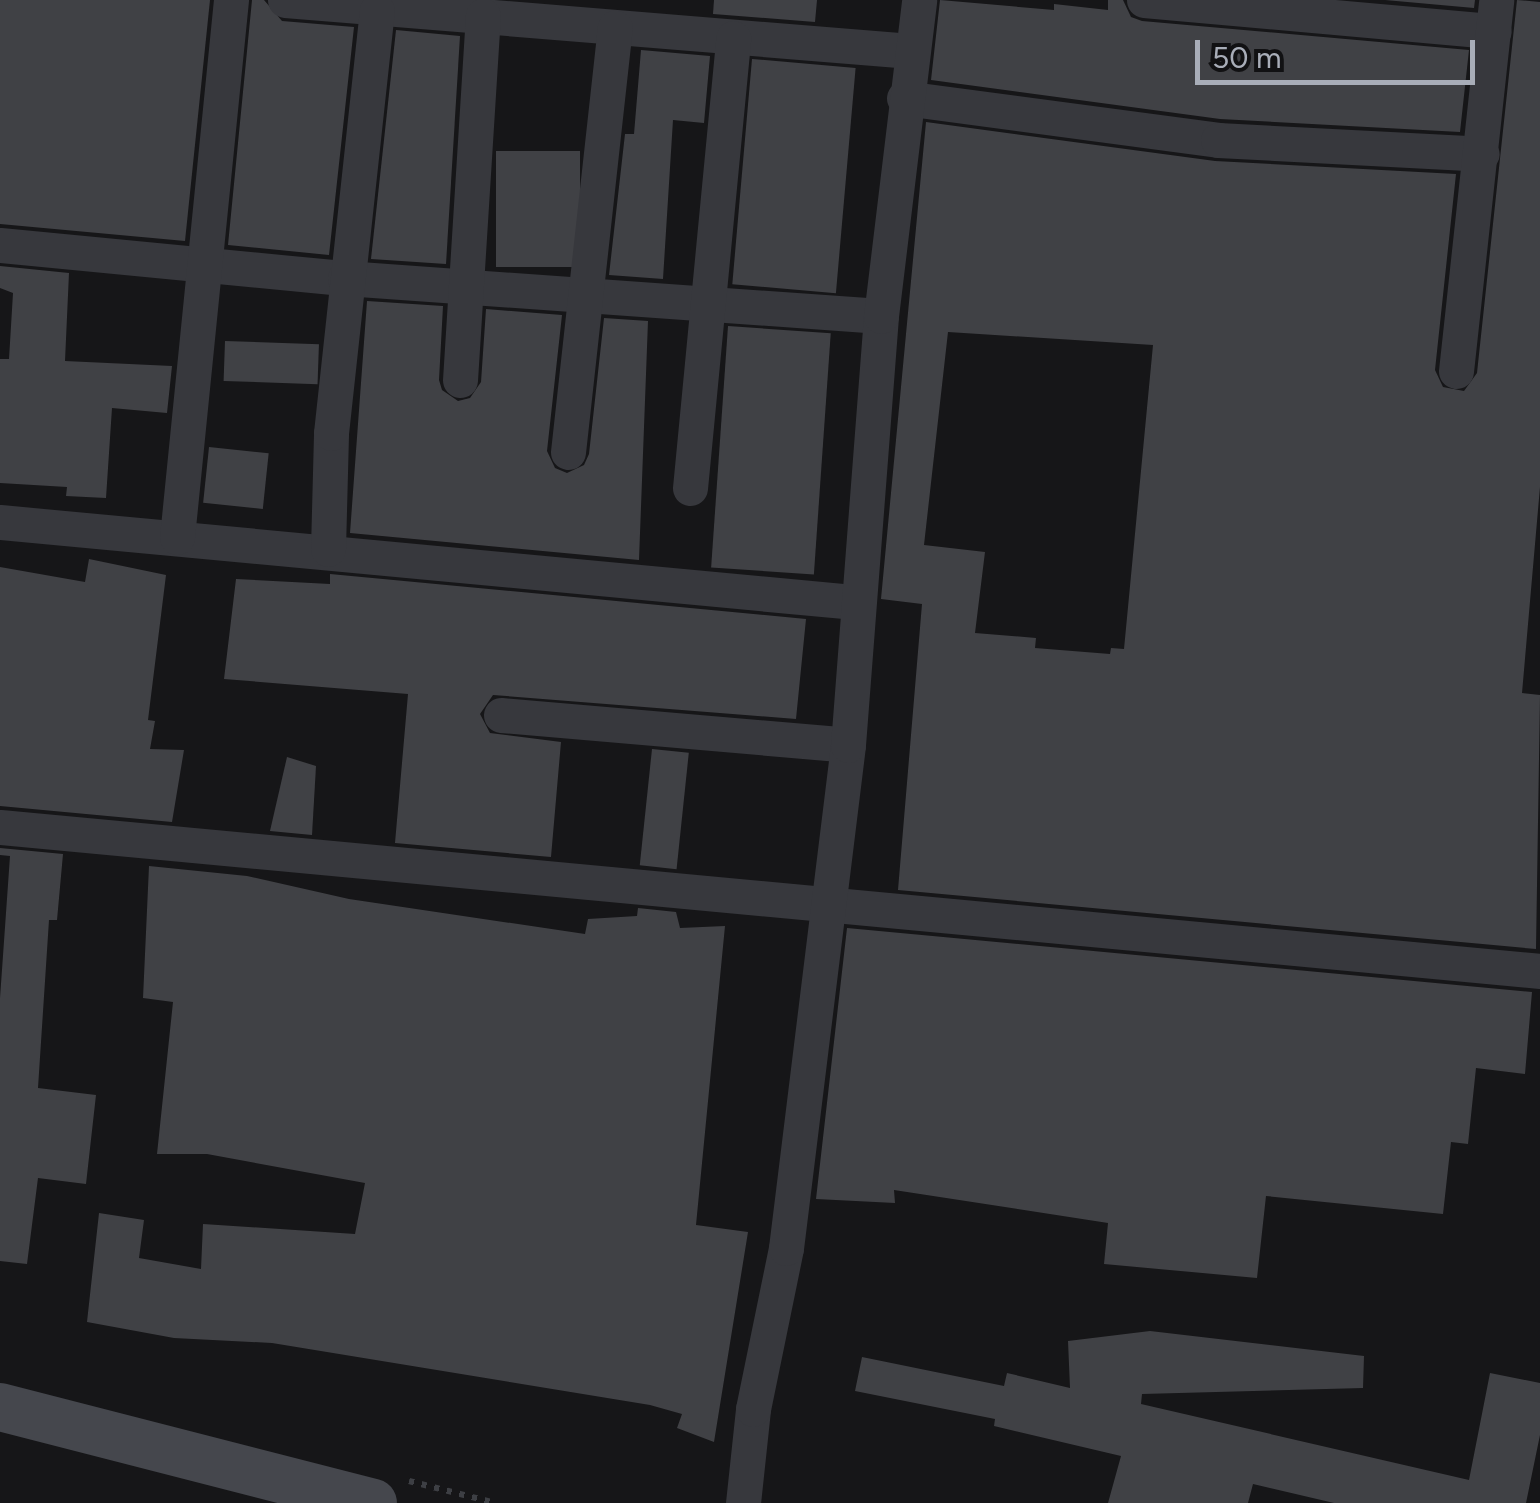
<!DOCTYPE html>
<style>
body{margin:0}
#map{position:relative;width:1540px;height:1503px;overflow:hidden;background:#161618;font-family:Figtree,sans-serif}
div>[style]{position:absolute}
.building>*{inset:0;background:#404145;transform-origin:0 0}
.path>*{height:6px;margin-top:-3px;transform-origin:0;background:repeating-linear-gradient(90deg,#3d3f44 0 5px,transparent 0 13px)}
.street>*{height:35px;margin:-17.5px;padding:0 17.5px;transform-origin:17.5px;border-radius:17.5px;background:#37383d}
.secondary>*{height:48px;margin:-24px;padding:0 24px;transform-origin:24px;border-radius:24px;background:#45474d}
span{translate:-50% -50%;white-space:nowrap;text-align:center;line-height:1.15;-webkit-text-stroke:10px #111113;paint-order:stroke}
.scale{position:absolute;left:1195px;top:40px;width:280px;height:45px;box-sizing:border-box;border:5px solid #a8adb8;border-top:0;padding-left:12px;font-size:30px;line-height:35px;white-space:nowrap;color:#a8adb8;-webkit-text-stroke:8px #111113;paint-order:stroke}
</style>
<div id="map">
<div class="building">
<i style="clip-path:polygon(0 0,210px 0,185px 241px,0 224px)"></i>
<i style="clip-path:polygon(252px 0,264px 0,282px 21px,354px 27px,329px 255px,228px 245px)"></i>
<i style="clip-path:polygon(714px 0,817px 0,815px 22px,713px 14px)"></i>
<i style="clip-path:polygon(940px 0,1054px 10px,1054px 4px,1108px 10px,1108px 0,1123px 0,1131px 17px,1142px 21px,1469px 50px,1460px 132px,1220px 119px,931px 80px)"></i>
<i style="clip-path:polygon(1385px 0,1475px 0,1474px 8px)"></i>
<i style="clip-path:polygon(evenodd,1517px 0,1540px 2px,1540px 487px,1522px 693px,1540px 695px,1536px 949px,898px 890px,922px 604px,881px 599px,926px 122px,1215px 161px,1456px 174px,1435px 370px,1443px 387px,1464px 391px,1477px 373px,1517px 0,948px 332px,1153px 345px,1124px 649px,1111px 648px,1110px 654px,1035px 648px,1036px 638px,975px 633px,985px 552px,924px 545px,948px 332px)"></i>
<i style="clip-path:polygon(396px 30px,460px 36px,446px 264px,371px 259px)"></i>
<i style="clip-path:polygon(641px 50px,710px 56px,704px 123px,673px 120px,663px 279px,609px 275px,625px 134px,634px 134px)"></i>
<i style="left:752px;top:59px;width:104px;height:226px;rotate:5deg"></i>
<i style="left:496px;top:151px;width:84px;height:116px"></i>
<i style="clip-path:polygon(0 266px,69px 273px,65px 361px,172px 366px,167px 413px,112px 408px,106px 498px,66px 496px,67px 487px,0 483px,0 359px,9px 359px,13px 293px,0 288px)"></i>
<i style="clip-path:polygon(367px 301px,443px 306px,439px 380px,442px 390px,458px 401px,470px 398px,481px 382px,486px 309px,562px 315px,547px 451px,555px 468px,567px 473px,584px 465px,589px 454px,604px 318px,648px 321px,639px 560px,350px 533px)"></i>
<i style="left:728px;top:326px;width:103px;height:242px;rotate:4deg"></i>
<i style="left:225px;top:341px;width:94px;height:40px;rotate:2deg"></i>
<i style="left:209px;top:447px;width:60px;height:56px;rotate:6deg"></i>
<i style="clip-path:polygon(89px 559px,166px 575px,148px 720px,155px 721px,150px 749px,184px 750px,172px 822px,0 806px,0 567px,85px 582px)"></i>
<i style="clip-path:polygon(330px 574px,806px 619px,796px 719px,493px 695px,480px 714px,490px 733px,561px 742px,551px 857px,395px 843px,408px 694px,224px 679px,236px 579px,330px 584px)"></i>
<i style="left:652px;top:749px;width:37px;height:117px;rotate:6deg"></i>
<i style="clip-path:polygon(287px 757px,316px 766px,312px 835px,270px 831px)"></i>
<i style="clip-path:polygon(0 848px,63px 854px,57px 920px,49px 920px,38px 1088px,96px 1095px,86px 1184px,38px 1178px,27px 1264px,0 1261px,0 998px,10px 856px,0 855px)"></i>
<i style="clip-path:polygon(149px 866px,247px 876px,349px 899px,585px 934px,588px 919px,637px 916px,638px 908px,676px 912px,680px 928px,725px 926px,696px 1225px,748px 1232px,714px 1442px,677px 1428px,682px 1414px,650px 1405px,272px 1343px,174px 1338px,87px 1322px,99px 1213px,144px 1220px,139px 1258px,201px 1269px,203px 1224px,355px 1234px,365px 1183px,207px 1154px,157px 1154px,173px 1002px,143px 998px)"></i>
<i style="clip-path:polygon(847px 928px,1532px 992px,1525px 1074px,1476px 1068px,1468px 1144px,1451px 1142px,1443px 1214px,1266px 1196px,1257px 1278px,1104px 1264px,1108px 1223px,894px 1190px,895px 1203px,816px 1199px)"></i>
<i style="clip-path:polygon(1150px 1331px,1364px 1356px,1363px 1388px,1142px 1394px,1141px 1404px,1469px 1480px,1490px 1373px,1540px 1383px,1540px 1435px,1526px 1503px,1334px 1503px,1253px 1484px,1248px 1503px,1108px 1503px,1121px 1456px,994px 1426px,995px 1419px,855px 1391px,862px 1357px,1004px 1386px,1007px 1373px,1070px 1388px,1068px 1341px)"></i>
</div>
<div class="path">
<i style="left:409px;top:1481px;width:89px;rotate:14.3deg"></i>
</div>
<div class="street">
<i style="left:285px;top:0;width:628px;rotate:4.66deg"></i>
<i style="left:1144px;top:0;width:351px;rotate:5.1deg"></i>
<i style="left:904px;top:98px;width:317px;rotate:7.6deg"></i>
<i style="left:1218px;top:140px;width:264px;rotate:3deg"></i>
<i style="left:0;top:245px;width:347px;rotate:5.5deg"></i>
<i style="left:345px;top:278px;width:537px;rotate:4.06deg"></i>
<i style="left:1456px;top:371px;width:373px;rotate:-83.8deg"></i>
<i style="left:460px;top:380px;width:365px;rotate:-86.4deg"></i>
<i style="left:568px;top:452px;width:427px;rotate:-83.7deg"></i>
<i style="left:690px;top:488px;width:452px;rotate:-84.5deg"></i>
<i style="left:0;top:522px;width:859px;rotate:5.35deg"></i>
<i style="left:177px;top:537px;width:540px;rotate:-84.26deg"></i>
<i style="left:328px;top:549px;width:116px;rotate:-88.5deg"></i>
<i style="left:331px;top:433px;width:425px;rotate:-83.8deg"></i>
<i style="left:501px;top:715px;width:348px;rotate:4.9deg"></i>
<i style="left:0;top:827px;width:1547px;rotate:5.34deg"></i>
<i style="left:743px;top:1503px;width:95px;rotate:-83.9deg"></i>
<i style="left:753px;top:1409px;width:164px;rotate:-78.4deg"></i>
<i style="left:786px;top:1248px;width:507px;rotate:-82.97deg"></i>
<i style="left:848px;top:745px;width:430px;rotate:-85.6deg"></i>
<i style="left:881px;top:316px;width:318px;rotate:-83.1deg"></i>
</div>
<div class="secondary">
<i style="left:0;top:1407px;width:385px;rotate:14.4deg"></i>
</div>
<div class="scale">50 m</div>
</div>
